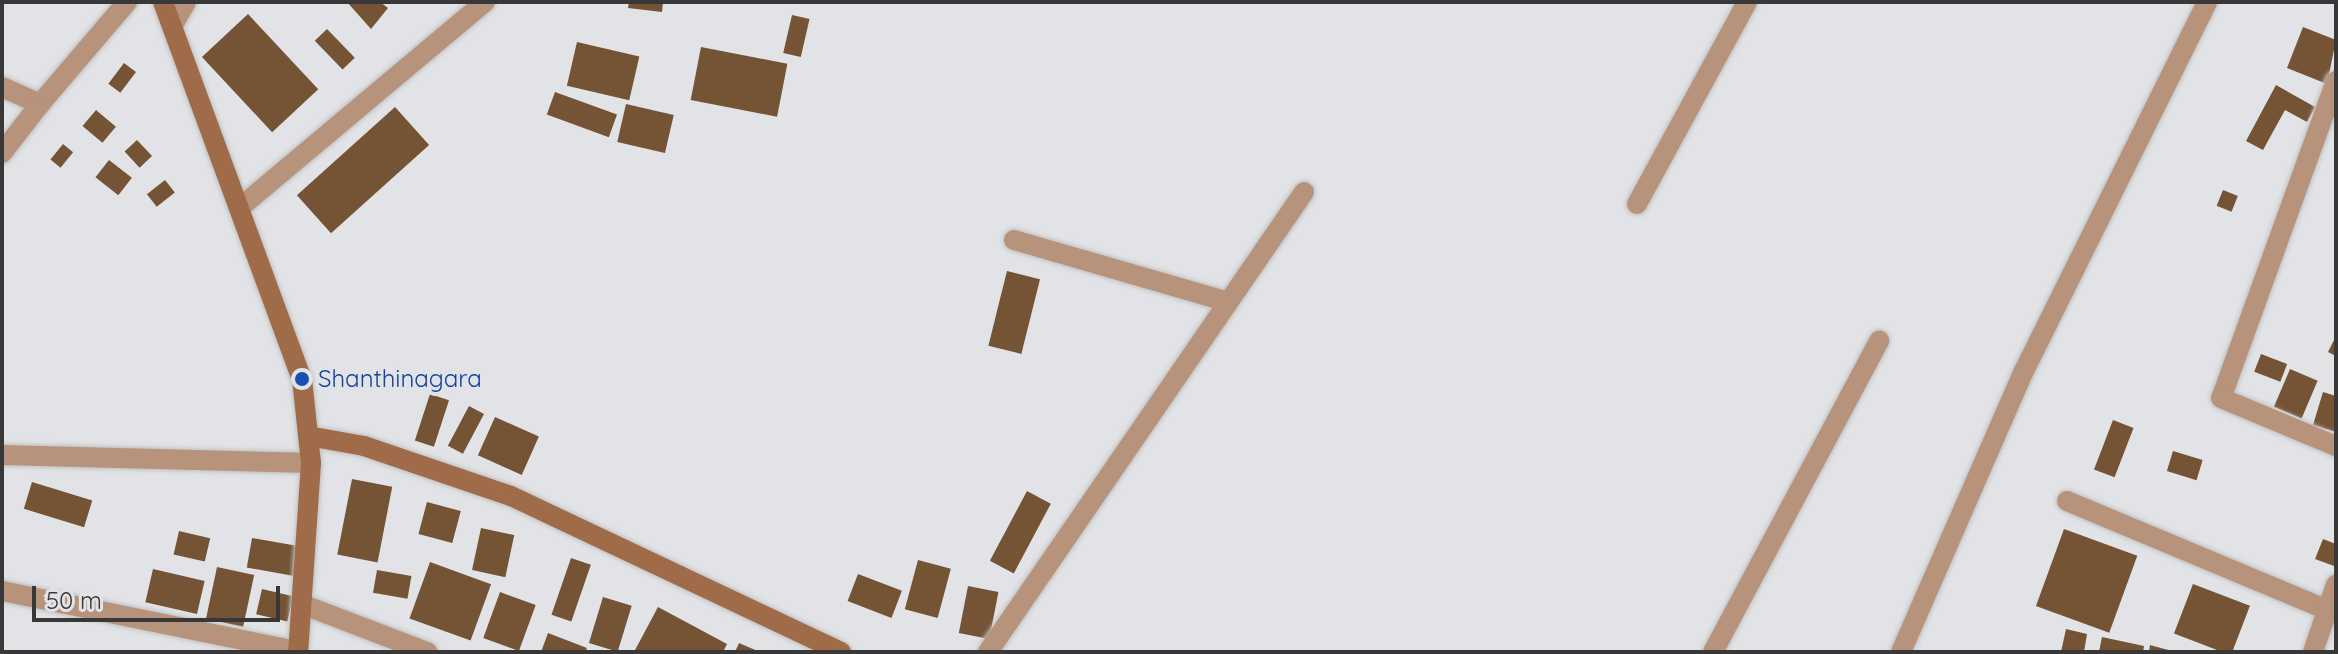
<!DOCTYPE html>
<style>
body{margin:0}
#map{position:relative;width:2338px;height:654px;overflow:hidden;background:#e2e3e6;font-family:Quicksand,sans-serif}
div>[style]{position:absolute}
.building>*{inset:0;background:#755335;transform-origin:0 0}
.roads{filter:drop-shadow(0 0 2px #c0c1c3) drop-shadow(0 0 2px #c0c1c3)}
.street>*{height:20px;margin:-10px;padding:0 10px;transform-origin:10px;border-radius:10px;background:#b7937b}
.secondary>*{height:20px;margin:-10px;padding:0 10px;transform-origin:10px;border-radius:10px;background:#a06b48}
.dots>*{width:22px;height:22px;translate:-50% -50%;box-sizing:border-box;border:4px solid #e2e3e6;border-radius:50%}
span{translate:-50% -50%;white-space:nowrap;text-align:center;line-height:1.15;-webkit-text-stroke:8px #e2e3e6;paint-order:stroke}
.transit-label{font-size:24px;color:#164399}
.left{translate:0 -50%;text-align:left}
.frame{position:absolute;inset:0;border:4px solid #383839;pointer-events:none}
.scale{position:absolute;left:32px;top:586px;width:248px;height:36px;box-sizing:border-box;border:4px solid #383839;border-top:0;padding-left:10px;font-size:24px;line-height:28px;white-space:nowrap;color:#383839;-webkit-text-stroke:6px #e2e3e6;paint-order:stroke}
</style>
<div id="map">
<div class="building">
<i style="clip-path:polygon(347px 2px,380px 2px,388px 8px,371px 29px)"></i>
<i style="clip-path:polygon(629px 2px,663px 2px,662px 12px,628px 8px)"></i>
<i style="left:248px;top:14px;width:103px;height:63px;rotate:47deg"></i>
<i style="left:792px;top:15px;width:18px;height:39px;rotate:13deg"></i>
<i style="clip-path:polygon(2303px 27px,2336px 40px,2327px 84px,2287px 68px)"></i>
<i style="left:327px;top:29px;width:40px;height:17px;rotate:46deg"></i>
<i style="left:577px;top:42px;width:64px;height:45px;rotate:13deg"></i>
<i style="left:701px;top:47px;width:88px;height:54px;rotate:11deg"></i>
<i style="left:124px;top:63px;width:15px;height:26px;rotate:37deg"></i>
<i style="clip-path:polygon(2276px 85px,2315px 107px,2307px 122px,2285px 110px,2263px 150px,2246px 141px)"></i>
<i style="left:555px;top:92px;width:66px;height:24px;rotate:20deg"></i>
<i style="left:626px;top:104px;width:49px;height:39px;rotate:13deg"></i>
<i style="left:395px;top:107px;width:51px;height:132px;rotate:48deg"></i>
<i style="left:96px;top:110px;width:26px;height:21px;rotate:40deg"></i>
<i style="left:137px;top:140px;width:22px;height:17px;rotate:47deg"></i>
<i style="left:63px;top:144px;width:13px;height:20px;rotate:39deg"></i>
<i style="left:109px;top:160px;width:29px;height:22px;rotate:38deg"></i>
<i style="left:165px;top:180px;width:16px;height:23px;rotate:52deg"></i>
<i style="left:2223px;top:190px;width:16px;height:17px;rotate:22deg"></i>
<i style="left:1007px;top:271px;width:34px;height:77px;rotate:14deg"></i>
<i style="clip-path:polygon(2336px 336px,2336px 356px,2328px 352px)"></i>
<i style="left:2261px;top:354px;width:28px;height:19px;rotate:21deg"></i>
<i style="left:2290px;top:369px;width:30px;height:41px;rotate:23deg"></i>
<i style="clip-path:polygon(2323px 392px,2336px 396px,2336px 432px,2313px 425px)"></i>
<i style="left:430px;top:394px;width:20px;height:49px;rotate:18deg"></i>
<i style="left:469px;top:406px;width:17px;height:45px;rotate:28deg"></i>
<i style="left:495px;top:417px;width:48px;height:42px;rotate:24deg"></i>
<i style="left:2113px;top:420px;width:22px;height:53px;rotate:21deg"></i>
<i style="left:2173px;top:451px;width:31px;height:21px;rotate:17deg"></i>
<i style="left:352px;top:479px;width:41px;height:77px;rotate:11deg"></i>
<i style="left:32px;top:482px;width:63px;height:28px;rotate:17deg"></i>
<i style="left:1027px;top:491px;width:27px;height:79px;rotate:28deg"></i>
<i style="left:427px;top:502px;width:35px;height:33px;rotate:15deg"></i>
<i style="left:481px;top:528px;width:34px;height:43px;rotate:12deg"></i>
<i style="left:2064px;top:529px;width:78px;height:82px;rotate:20deg"></i>
<i style="left:179px;top:531px;width:32px;height:24px;rotate:13deg"></i>
<i style="left:252px;top:538px;width:48px;height:30px;rotate:10deg"></i>
<i style="clip-path:polygon(2323px 539px,2336px 544px,2334px 566px,2315px 559px)"></i>
<i style="left:571px;top:558px;width:21px;height:60px;rotate:19deg"></i>
<i style="left:918px;top:560px;width:34px;height:51px;rotate:15deg"></i>
<i style="left:430px;top:562px;width:65px;height:60px;rotate:20deg"></i>
<i style="left:217px;top:567px;width:38px;height:53px;rotate:12deg"></i>
<i style="left:153px;top:569px;width:53px;height:34px;rotate:13deg"></i>
<i style="left:377px;top:570px;width:35px;height:23px;rotate:10deg"></i>
<i style="left:858px;top:574px;width:47px;height:29px;rotate:21deg"></i>
<i style="left:2193px;top:584px;width:61px;height:53px;rotate:21deg"></i>
<i style="left:968px;top:586px;width:31px;height:48px;rotate:11deg"></i>
<i style="left:262px;top:589px;width:32px;height:26px;rotate:13deg"></i>
<i style="left:500px;top:592px;width:38px;height:49px;rotate:20deg"></i>
<i style="left:603px;top:597px;width:30px;height:48px;rotate:17deg"></i>
<i style="clip-path:polygon(658px 607px,727px 644px,723px 652px,634px 652px)"></i>
<i style="clip-path:polygon(2066px 629px,2087px 634px,2084px 652px,2061px 652px)"></i>
<i style="clip-path:polygon(548px 633px,587px 648px,585px 652px,541px 652px)"></i>
<i style="clip-path:polygon(2102px 637px,2144px 646px,2143px 652px,2099px 652px)"></i>
<i style="clip-path:polygon(739px 643px,760px 652px,735px 652px)"></i>
<i style="clip-path:polygon(2150px 645px,2172px 651px,2172px 652px,2149px 652px)"></i>
</div>
<div class="roads">
<div class="street">
<i style="left:174px;top:23px;width:24px;rotate:-60deg"></i>
<i style="left:2336px;top:81px;width:337px;rotate:109.9deg"></i>
<i style="left:2221px;top:398px;width:125px;rotate:22.7deg"></i>
<i style="left:2px;top:87px;width:42px;rotate:24.1deg"></i>
<i style="left:40px;top:104px;width:134px;rotate:-49.5deg"></i>
<i style="left:2px;top:153px;width:62px;rotate:-52.2deg"></i>
<i style="left:1637px;top:204px;width:230px;rotate:-61.4deg"></i>
<i style="left:243px;top:205px;width:316px;rotate:-40deg"></i>
<i style="left:1014px;top:240px;width:221px;rotate:16.1deg"></i>
<i style="left:2px;top:455px;width:309px;rotate:1.5deg"></i>
<i style="left:2067px;top:501px;width:283px;rotate:22.7deg"></i>
<i style="left:2px;top:591px;width:302px;rotate:11.5deg"></i>
<i style="left:304px;top:605px;width:132px;rotate:20.9deg"></i>
<i style="left:988px;top:652px;width:558px;rotate:-55.51deg"></i>
<i style="left:1713px;top:652px;width:353px;rotate:-61.9deg"></i>
<i style="left:1901px;top:652px;width:307px;rotate:-66.4deg"></i>
<i style="left:2024px;top:371px;width:412px;rotate:-63.6deg"></i>
<i style="left:2313px;top:652px;width:71px;rotate:-71.1deg"></i>
</div>
<div class="secondary">
<i style="left:163px;top:2px;width:402px;rotate:69.8deg"></i>
<i style="left:302px;top:379px;width:84px;rotate:83.9deg"></i>
<i style="left:311px;top:463px;width:189px;rotate:93.9deg"></i>
<i style="left:308px;top:436px;width:57px;rotate:10.1deg"></i>
<i style="left:364px;top:446px;width:155px;rotate:18.8deg"></i>
<i style="left:511px;top:496px;width:365px;rotate:25.3deg"></i>
</div>
</div>
<div class="dots">
<i style="left:302px;top:379px;background:#1a4fb4"></i>
</div>
<div class="transit-label">
<span class="left" style="left:318px;top:379px">Shanthinagara</span>
</div>
<div class="frame"></div>
<div class="scale">50 m</div>
</div>
